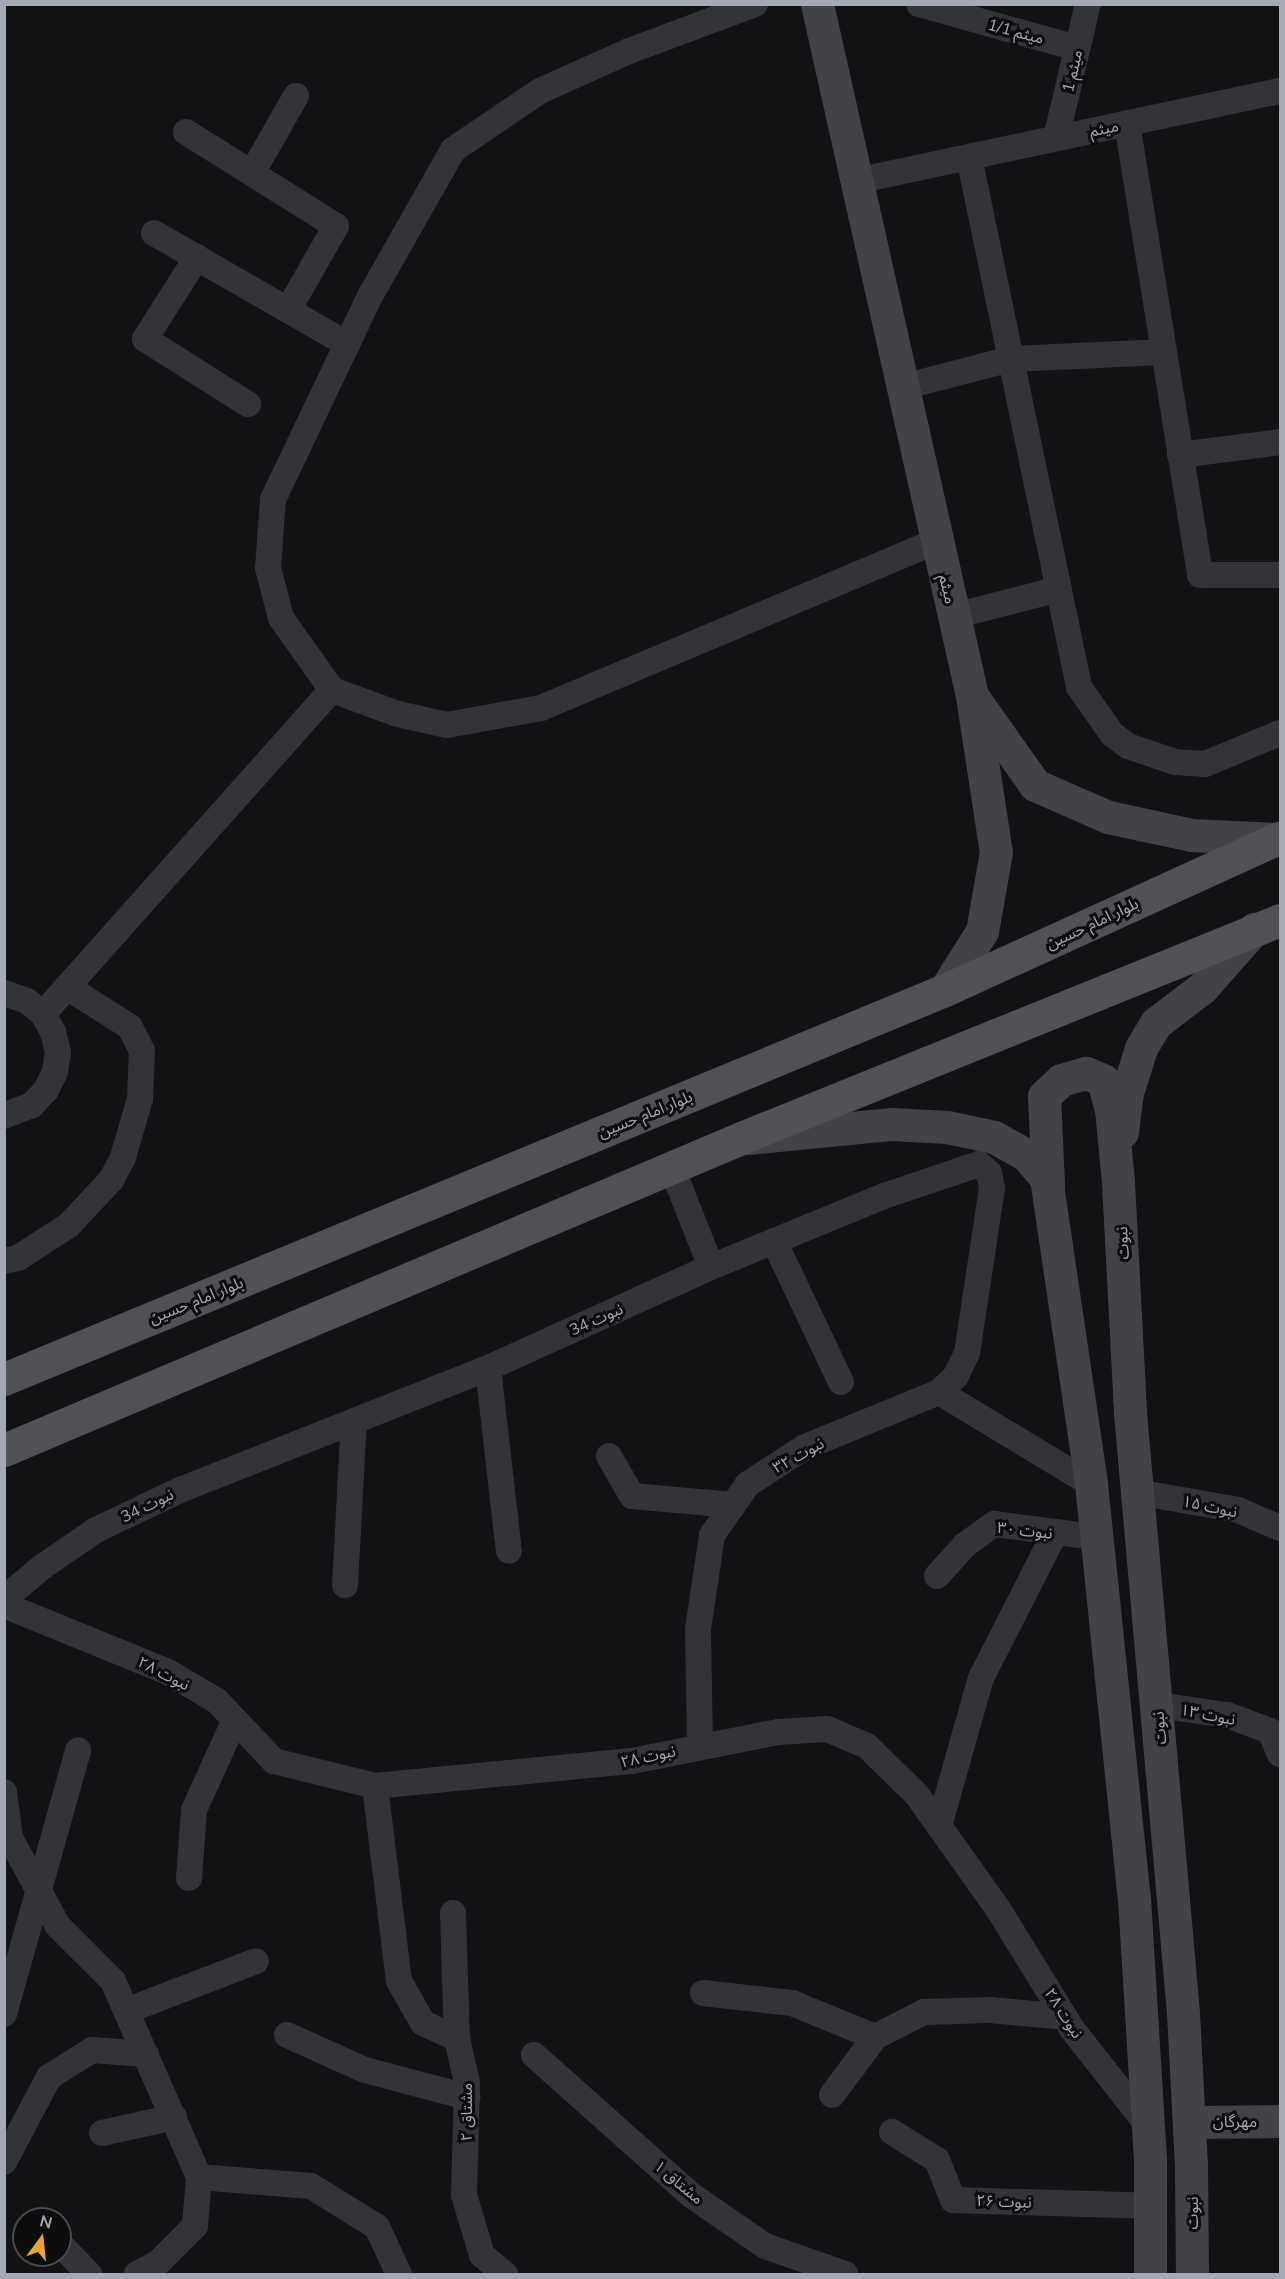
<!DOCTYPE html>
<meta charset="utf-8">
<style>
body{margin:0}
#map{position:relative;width:1285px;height:2279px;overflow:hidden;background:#121214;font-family:Mulish,"Noto Sans Arabic",sans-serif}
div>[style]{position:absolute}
.street>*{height:26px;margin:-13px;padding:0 13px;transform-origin:13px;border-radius:13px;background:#333438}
.secondary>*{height:33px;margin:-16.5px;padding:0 16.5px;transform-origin:16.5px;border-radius:16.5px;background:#424348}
.primary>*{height:33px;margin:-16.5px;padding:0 16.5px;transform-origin:16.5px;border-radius:16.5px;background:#505157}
span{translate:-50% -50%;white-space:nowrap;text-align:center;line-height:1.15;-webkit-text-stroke:6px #0d0d0e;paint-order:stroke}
.street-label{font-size:16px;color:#a4a9b3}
.frame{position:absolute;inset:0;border:6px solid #a4a9b3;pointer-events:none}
.north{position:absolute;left:12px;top:2207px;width:60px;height:60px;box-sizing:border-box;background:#0d0d0e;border:2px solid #494b50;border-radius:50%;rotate:15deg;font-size:16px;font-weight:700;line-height:24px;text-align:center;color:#a4a9b3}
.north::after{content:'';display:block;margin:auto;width:21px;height:27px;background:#e5a539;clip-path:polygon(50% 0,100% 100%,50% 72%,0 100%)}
</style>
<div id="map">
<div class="street">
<i style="left:755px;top:4px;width:134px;rotate:159.5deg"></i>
<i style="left:629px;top:51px;width:98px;rotate:155.8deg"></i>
<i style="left:540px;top:91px;width:105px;rotate:145.9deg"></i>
<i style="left:453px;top:150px;width:168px;rotate:119.6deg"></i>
<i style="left:370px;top:296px;width:225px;rotate:115.5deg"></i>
<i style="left:273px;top:499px;width:69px;rotate:94.1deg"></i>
<i style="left:268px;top:568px;width:52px;rotate:75.4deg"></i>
<i style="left:281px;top:618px;width:88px;rotate:54.7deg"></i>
<i style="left:332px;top:690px;width:70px;rotate:20deg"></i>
<i style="left:398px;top:714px;width:50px;rotate:12.7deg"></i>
<i style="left:447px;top:725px;width:96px;rotate:-10.3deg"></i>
<i style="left:541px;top:708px;width:430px;rotate:-22.9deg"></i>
<i style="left:919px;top:4px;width:164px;rotate:15.6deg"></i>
<i style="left:1127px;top:123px;width:458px;rotate:80.8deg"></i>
<i style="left:1200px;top:575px;width:80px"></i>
<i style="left:186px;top:132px;width:177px;rotate:32.1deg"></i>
<i style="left:336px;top:226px;width:97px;rotate:119.7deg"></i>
<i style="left:1056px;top:138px;width:138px;rotate:-76.6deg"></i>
<i style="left:969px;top:157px;width:541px;rotate:78.27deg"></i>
<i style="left:1079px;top:687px;width:57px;rotate:54.9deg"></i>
<i style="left:1112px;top:734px;width:20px;rotate:37deg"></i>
<i style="left:1128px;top:746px;width:50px;rotate:18.8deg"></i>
<i style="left:1175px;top:762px;width:30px;rotate:4deg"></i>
<i style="left:1205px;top:764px;width:81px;rotate:-22.5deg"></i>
<i style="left:252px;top:173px;width:89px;rotate:-60.3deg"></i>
<i style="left:856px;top:181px;width:433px;rotate:-12deg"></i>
<i style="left:154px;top:233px;width:223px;rotate:29.9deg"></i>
<i style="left:197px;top:257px;width:97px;rotate:122.4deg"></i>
<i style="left:145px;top:339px;width:122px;rotate:32.3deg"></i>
<i style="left:903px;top:387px;width:112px;rotate:-14.5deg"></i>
<i style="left:1011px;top:359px;width:153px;rotate:-2.6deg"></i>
<i style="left:1180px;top:455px;width:101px;rotate:-7.4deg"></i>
<i style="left:954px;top:616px;width:108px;rotate:-14.4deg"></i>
<i style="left:4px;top:993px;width:24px;rotate:19deg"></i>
<i style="left:27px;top:1001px;width:21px;rotate:39deg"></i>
<i style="left:43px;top:1014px;width:21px;rotate:61deg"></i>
<i style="left:53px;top:1032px;width:21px;rotate:76deg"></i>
<i style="left:58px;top:1052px;width:20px;rotate:99deg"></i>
<i style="left:55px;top:1072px;width:20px;rotate:117deg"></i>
<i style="left:46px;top:1090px;width:21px;rotate:133deg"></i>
<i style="left:32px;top:1105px;width:30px;rotate:159deg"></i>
<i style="left:43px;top:1014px;width:434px;rotate:-48.3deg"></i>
<i style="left:672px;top:1168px;width:106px;rotate:68.5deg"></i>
<i style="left:774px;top:1241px;width:156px;rotate:64.6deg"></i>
<i style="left:4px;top:1261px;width:14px;rotate:-12deg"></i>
<i style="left:18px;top:1258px;width:61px;rotate:-32.9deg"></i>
<i style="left:69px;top:1225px;width:62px;rotate:-47deg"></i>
<i style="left:111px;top:1180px;width:26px;rotate:-62deg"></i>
<i style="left:123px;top:1157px;width:60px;rotate:-73.7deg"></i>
<i style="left:140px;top:1099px;width:48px;rotate:-87.6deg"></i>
<i style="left:142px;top:1051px;width:27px;rotate:-117deg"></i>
<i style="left:130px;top:1027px;width:75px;rotate:-147.6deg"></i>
<i style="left:488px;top:1368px;width:184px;rotate:83.5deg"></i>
<i style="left:609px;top:1456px;width:46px;rotate:60.1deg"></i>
<i style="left:632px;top:1496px;width:101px;rotate:5.1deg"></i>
<i style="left:1137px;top:1492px;width:103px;rotate:10.1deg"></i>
<i style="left:1238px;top:1510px;width:46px;rotate:23.2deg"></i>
<i style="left:937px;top:1576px;width:42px;rotate:-47.9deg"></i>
<i style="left:965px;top:1545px;width:36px;rotate:-36deg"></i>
<i style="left:994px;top:1524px;width:103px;rotate:7.3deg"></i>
<i style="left:345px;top:1585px;width:164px;rotate:-86.9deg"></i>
<i style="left:4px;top:1599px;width:50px;rotate:-40.1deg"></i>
<i style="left:42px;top:1567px;width:65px;rotate:-34.4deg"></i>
<i style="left:96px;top:1530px;width:93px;rotate:-25.5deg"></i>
<i style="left:180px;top:1490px;width:331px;rotate:-21.6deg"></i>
<i style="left:488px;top:1368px;width:245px;rotate:-24.4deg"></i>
<i style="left:711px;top:1267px;width:187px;rotate:-22.3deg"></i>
<i style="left:884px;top:1196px;width:100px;rotate:-18.6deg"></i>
<i style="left:979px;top:1164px;width:13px;rotate:42deg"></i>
<i style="left:989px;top:1173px;width:15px;rotate:79deg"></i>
<i style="left:992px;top:1188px;width:167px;rotate:98.6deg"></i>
<i style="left:967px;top:1353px;width:25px;rotate:116deg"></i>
<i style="left:956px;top:1376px;width:23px;rotate:137deg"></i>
<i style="left:4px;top:1605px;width:177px;rotate:22.2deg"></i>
<i style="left:168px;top:1672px;width:57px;rotate:30.6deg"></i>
<i style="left:217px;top:1701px;width:83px;rotate:46.5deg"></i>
<i style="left:274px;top:1761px;width:104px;rotate:13.9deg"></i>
<i style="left:375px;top:1786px;width:258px;rotate:-5.6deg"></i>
<i style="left:632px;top:1761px;width:149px;rotate:-11.2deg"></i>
<i style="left:778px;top:1732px;width:49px;rotate:-3.5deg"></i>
<i style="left:827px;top:1729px;width:43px;rotate:23deg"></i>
<i style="left:867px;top:1746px;width:70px;rotate:44.4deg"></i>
<i style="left:917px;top:1795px;width:143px;rotate:54.6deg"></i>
<i style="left:1000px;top:1912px;width:137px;rotate:58.4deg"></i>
<i style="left:1072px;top:2029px;width:120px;rotate:51.8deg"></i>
<i style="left:1157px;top:1705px;width:71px;rotate:8.1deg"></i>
<i style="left:1227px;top:1715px;width:46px;rotate:20.4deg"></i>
<i style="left:1270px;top:1731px;width:25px;rotate:67deg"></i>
<i style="left:700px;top:1745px;width:116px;rotate:-91deg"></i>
<i style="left:698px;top:1629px;width:95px;rotate:-81.5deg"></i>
<i style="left:712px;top:1535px;width:62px;rotate:-54.8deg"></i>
<i style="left:748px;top:1484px;width:68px;rotate:-33deg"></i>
<i style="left:805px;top:1447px;width:145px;rotate:-22.3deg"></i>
<i style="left:939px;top:1392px;width:178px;rotate:31.2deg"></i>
<i style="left:375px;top:1786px;width:196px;rotate:83deg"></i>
<i style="left:399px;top:1981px;width:48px;rotate:60.3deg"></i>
<i style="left:423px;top:2023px;width:38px;rotate:25deg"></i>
<i style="left:457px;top:2039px;width:44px;rotate:76.9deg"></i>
<i style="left:467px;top:2082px;width:113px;rotate:91.5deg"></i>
<i style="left:464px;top:2195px;width:63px;rotate:73.3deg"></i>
<i style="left:482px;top:2255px;width:30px;rotate:40deg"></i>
<i style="left:4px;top:1792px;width:46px;rotate:82.6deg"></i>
<i style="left:10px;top:1838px;width:100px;rotate:61.4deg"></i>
<i style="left:58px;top:1926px;width:78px;rotate:45deg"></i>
<i style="left:113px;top:1981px;width:214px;rotate:66.3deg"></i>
<i style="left:199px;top:2177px;width:49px;rotate:94.7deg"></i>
<i style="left:195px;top:2226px;width:52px;rotate:135deg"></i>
<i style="left:158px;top:2263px;width:24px;rotate:152deg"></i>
<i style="left:939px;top:1826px;width:154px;rotate:-74.2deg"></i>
<i style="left:981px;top:1678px;width:163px;rotate:-63deg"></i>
<i style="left:189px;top:1878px;width:68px;rotate:-85.8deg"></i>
<i style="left:194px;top:1810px;width:97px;rotate:-65.6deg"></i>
<i style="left:453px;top:1913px;width:126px;rotate:88.2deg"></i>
<i style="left:703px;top:1993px;width:90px;rotate:6.4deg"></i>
<i style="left:792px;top:2003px;width:90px;rotate:22.3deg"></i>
<i style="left:126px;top:2011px;width:139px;rotate:-21deg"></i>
<i style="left:4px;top:2014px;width:274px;rotate:-74.3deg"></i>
<i style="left:287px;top:2035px;width:85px;rotate:24.2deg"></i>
<i style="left:365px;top:2070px;width:106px;rotate:14.8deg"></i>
<i style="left:534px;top:2055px;width:210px;rotate:41.7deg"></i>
<i style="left:691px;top:2195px;width:90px;rotate:34.6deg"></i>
<i style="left:765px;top:2246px;width:85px;rotate:19.3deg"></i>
<i style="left:832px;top:2095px;width:72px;rotate:-53.4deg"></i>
<i style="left:875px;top:2037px;width:55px;rotate:-27deg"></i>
<i style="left:924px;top:2012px;width:66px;rotate:-1.7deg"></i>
<i style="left:990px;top:2010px;width:75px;rotate:5.3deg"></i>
<i style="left:892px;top:2132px;width:53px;rotate:31.9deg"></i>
<i style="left:937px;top:2160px;width:43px;rotate:68.2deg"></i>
<i style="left:953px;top:2200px;width:197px;rotate:1.7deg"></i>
<i style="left:102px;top:2133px;width:74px;rotate:-12.5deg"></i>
<i style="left:4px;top:2162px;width:96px;rotate:-62.1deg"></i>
<i style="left:49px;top:2077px;width:51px;rotate:-32.1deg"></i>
<i style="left:92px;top:2050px;width:54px;rotate:4.2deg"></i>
<i style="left:199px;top:2177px;width:112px;rotate:4.6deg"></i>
<i style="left:311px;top:2186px;width:78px;rotate:31.8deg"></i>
<i style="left:377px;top:2227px;width:52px;rotate:64.9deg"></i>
<i style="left:60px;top:2244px;width:42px;rotate:46deg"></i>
</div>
<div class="secondary">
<i style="left:817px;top:4px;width:709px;rotate:77.37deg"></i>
<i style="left:972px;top:696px;width:158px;rotate:81.3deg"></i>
<i style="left:996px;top:852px;width:80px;rotate:100deg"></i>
<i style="left:982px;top:931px;width:70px;rotate:122.1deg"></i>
<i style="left:975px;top:700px;width:104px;rotate:54.8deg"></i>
<i style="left:1035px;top:785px;width:80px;rotate:23.7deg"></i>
<i style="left:1108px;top:817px;width:85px;rotate:12.2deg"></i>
<i style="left:1191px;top:835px;width:85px;rotate:2.7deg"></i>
<i style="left:1122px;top:1132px;width:39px;rotate:-83deg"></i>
<i style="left:1127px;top:1093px;width:47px;rotate:-72.7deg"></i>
<i style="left:1141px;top:1048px;width:29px;rotate:-59deg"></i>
<i style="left:1156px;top:1023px;width:58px;rotate:-37.3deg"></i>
<i style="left:1202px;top:988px;width:79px;rotate:-48.6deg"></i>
<i style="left:748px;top:1138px;width:145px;rotate:-5.6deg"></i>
<i style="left:892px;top:1124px;width:55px;rotate:3.1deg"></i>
<i style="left:947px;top:1127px;width:48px;rotate:12deg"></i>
<i style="left:994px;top:1137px;width:37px;rotate:29deg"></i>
<i style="left:1026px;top:1155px;width:30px;rotate:49deg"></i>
<i style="left:1046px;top:1178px;width:309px;rotate:81.6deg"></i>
<i style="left:1091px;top:1484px;width:416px;rotate:84.1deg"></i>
<i style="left:1134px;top:1898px;width:264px;rotate:86.5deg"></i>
<i style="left:1150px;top:2162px;width:112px;rotate:90deg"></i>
<i style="left:1048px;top:1184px;width:88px;rotate:-92.6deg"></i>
<i style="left:1044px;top:1096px;width:23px;rotate:-43deg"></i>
<i style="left:1061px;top:1080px;width:26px;rotate:-16deg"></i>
<i style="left:1086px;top:1073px;width:18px;rotate:22deg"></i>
<i style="left:1103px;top:1080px;width:30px;rotate:75deg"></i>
<i style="left:1111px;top:1109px;width:73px;rotate:84.5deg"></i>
<i style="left:1118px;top:1182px;width:231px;rotate:87deg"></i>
<i style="left:1130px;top:1413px;width:602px;rotate:84.95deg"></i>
<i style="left:1183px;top:2013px;width:152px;rotate:87deg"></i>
<i style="left:1191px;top:2165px;width:109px;rotate:89.5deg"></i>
<i style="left:1189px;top:2122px;width:91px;rotate:-0.6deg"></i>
</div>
<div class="primary">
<i style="left:4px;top:1379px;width:1018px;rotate:-22.46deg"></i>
<i style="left:945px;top:990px;width:368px;rotate:-24.5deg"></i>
<i style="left:4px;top:1450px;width:800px;rotate:-22.94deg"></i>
<i style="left:741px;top:1138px;width:581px;rotate:-22.02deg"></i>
</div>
<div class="street-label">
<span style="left:1016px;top:31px;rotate:15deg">میثم 1/1</span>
<span style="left:1072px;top:71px;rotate:-77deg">میثم 1</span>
<span style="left:1104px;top:128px;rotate:-12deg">میثم</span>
<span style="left:948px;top:589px;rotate:77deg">میثم</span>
<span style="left:1092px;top:923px;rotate:-25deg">بلوار امام حسین</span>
<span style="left:645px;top:1114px;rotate:-22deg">بلوار امام حسین</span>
<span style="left:1122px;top:1243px;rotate:-93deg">نبوت</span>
<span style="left:196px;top:1300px;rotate:-22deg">بلوار امام حسین</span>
<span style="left:596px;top:1319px;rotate:-24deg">نبوت 34</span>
<span style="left:798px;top:1455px;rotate:-29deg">نبوت ۳۲</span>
<span style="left:147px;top:1505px;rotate:-26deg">نبوت 34</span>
<span style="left:1210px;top:1506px;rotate:12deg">نبوت ۱۵</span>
<span style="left:1025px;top:1530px;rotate:6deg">نبوت ۳۰</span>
<span style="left:164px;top:1673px;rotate:27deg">نبوت ۲۸</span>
<span style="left:1208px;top:1714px;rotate:11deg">نبوت ۱۳</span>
<span style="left:1159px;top:1728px;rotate:-95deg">نبوت</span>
<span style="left:648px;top:1756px;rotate:-12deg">نبوت ۲۸</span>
<span style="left:1064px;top:2013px;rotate:57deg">نبوت ۲۸</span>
<span style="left:466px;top:2112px;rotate:-90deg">مشتاق ۲</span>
<span style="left:1235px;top:2121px">مهرگان</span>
<span style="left:679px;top:2182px;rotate:40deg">مشتاق ۱</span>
<span style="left:1004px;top:2201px;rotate:2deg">نبوت ۲۶</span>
<span style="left:1192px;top:2213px;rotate:-90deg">نبوت</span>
</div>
<div class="frame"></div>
<div class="north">N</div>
</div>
